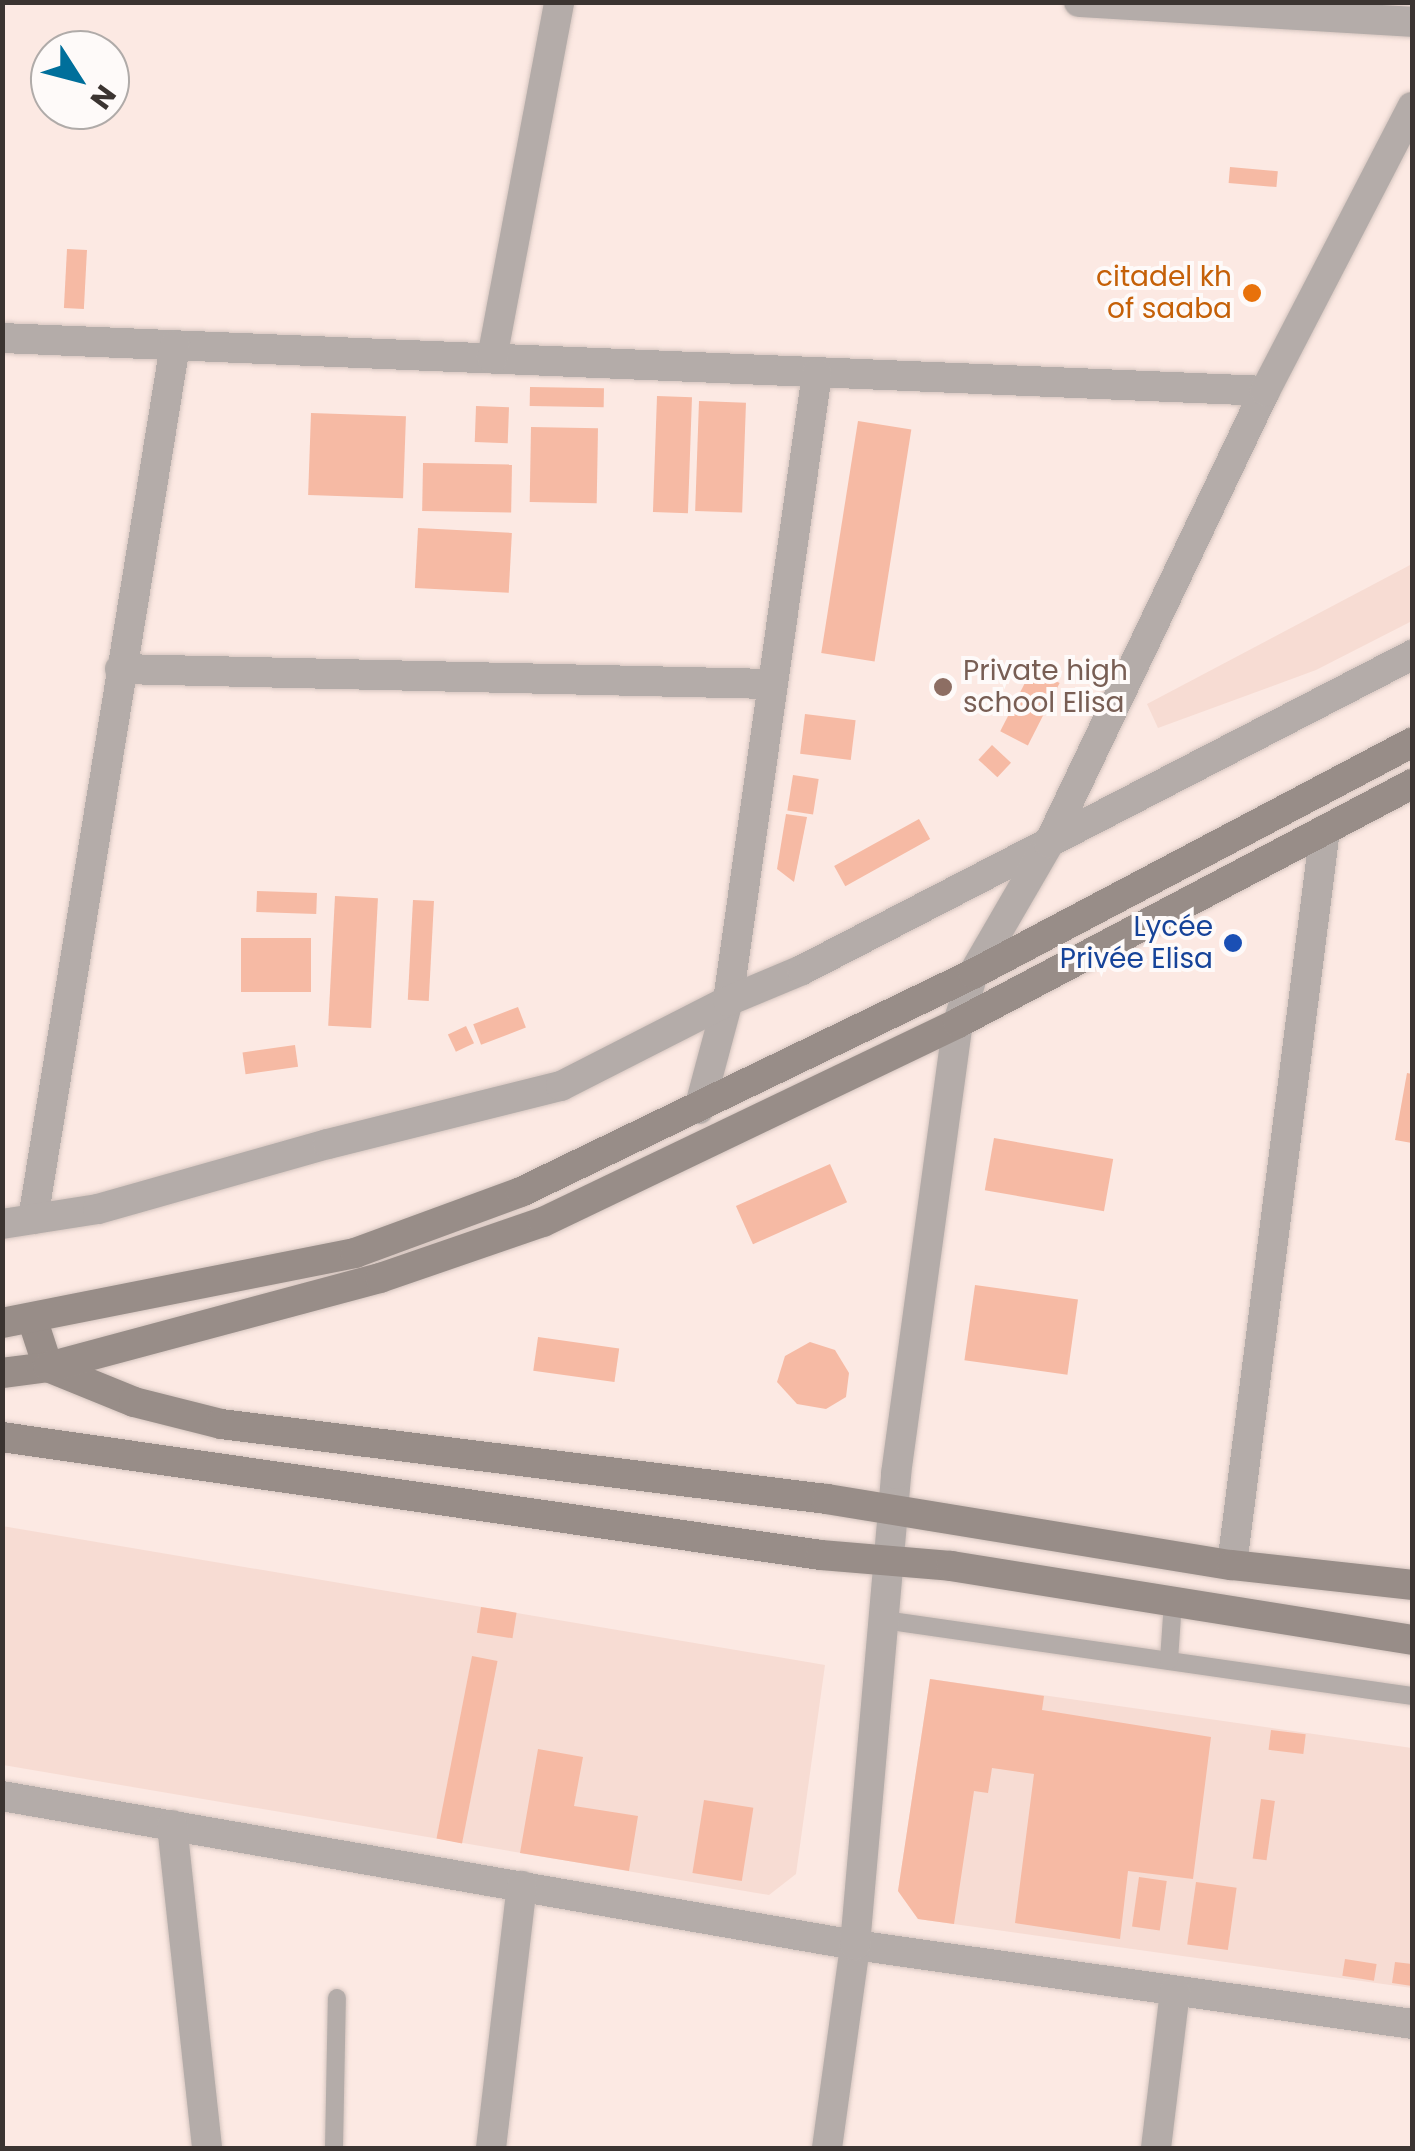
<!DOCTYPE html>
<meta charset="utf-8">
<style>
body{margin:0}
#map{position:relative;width:1415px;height:2151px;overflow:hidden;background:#fce9e3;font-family:Poppins,sans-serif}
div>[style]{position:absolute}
.built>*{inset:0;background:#f7dcd3}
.building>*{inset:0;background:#f6baa4;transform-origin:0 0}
.roads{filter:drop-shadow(0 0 2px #d5c5bf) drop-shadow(0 0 2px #d5c5bf)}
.lane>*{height:18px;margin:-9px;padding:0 9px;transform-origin:9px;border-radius:9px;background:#b4aca9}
.street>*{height:30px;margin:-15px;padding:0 15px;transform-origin:15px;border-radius:15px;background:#b4aca9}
.secondary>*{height:30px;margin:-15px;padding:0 15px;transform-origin:15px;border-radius:15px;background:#988d88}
.dots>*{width:28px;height:28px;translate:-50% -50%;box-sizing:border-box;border:5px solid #fefaf9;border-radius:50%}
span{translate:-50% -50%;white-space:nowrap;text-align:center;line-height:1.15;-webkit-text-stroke:8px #fefaf9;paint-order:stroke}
.food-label{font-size:28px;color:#c56008}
.right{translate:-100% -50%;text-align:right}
.education-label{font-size:28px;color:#785e54}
.left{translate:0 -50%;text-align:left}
.transit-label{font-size:28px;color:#164399}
.frame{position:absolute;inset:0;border:5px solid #3b3431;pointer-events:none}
.north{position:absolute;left:30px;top:30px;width:100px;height:100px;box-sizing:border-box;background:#fefaf9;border:2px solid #b0aba9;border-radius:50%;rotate:126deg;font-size:28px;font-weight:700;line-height:40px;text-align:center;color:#3b3431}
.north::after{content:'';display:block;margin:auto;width:35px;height:45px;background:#006f9b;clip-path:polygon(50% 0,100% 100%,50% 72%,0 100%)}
</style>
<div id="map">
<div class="built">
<i style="clip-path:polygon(1412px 564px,1412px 621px,1316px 670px,1158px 728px,1147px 704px)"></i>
<i style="clip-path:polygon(2px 1526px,825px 1665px,796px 1874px,769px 1895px,3px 1765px)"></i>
<i style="clip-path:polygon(930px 1679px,1412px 1748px,1412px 1988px,918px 1919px,898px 1891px)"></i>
</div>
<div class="building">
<i style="left:1230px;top:167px;width:48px;height:16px;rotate:5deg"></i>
<i style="left:67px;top:249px;width:20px;height:59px;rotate:3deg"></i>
<i style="left:530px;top:387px;width:74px;height:19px;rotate:1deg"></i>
<i style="left:657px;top:396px;width:35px;height:116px;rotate:2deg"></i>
<i style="left:699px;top:401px;width:47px;height:110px;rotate:2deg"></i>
<i style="left:476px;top:406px;width:33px;height:36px;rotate:2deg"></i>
<i style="left:311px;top:413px;width:95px;height:82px;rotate:2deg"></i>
<i style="left:858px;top:421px;width:54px;height:235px;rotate:9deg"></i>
<i style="left:531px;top:427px;width:67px;height:75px;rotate:1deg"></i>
<i style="left:423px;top:463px;width:89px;height:48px;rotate:1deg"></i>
<i style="left:418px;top:528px;width:94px;height:60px;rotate:3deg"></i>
<i style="left:1032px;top:669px;width:31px;height:70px;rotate:27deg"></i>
<i style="left:805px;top:714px;width:51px;height:40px;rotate:7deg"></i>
<i style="left:992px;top:745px;width:26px;height:20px;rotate:43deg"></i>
<i style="left:793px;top:775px;width:26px;height:36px;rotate:9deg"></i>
<i style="clip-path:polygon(786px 814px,807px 817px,794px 882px,777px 869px)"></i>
<i style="left:919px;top:819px;width:23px;height:97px;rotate:61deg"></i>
<i style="left:257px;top:891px;width:60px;height:21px;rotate:2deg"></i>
<i style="left:335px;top:896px;width:43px;height:130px;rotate:3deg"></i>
<i style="left:413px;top:900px;width:21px;height:100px;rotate:3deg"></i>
<i style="left:241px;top:938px;width:70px;height:54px"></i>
<i style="left:518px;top:1007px;width:22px;height:48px;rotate:69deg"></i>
<i style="left:466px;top:1026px;width:19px;height:20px;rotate:65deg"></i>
<i style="left:295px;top:1045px;width:22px;height:53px;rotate:82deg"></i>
<i style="clip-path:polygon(1407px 1073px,1412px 1074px,1412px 1143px,1395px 1140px)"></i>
<i style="left:994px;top:1138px;width:121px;height:53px;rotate:10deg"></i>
<i style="left:830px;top:1164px;width:42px;height:103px;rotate:66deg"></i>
<i style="left:975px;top:1285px;width:104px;height:76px;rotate:8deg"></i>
<i style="left:538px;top:1337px;width:82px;height:34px;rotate:8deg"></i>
<i style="clip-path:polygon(810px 1342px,835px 1350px,849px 1373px,846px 1397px,826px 1409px,797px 1404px,777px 1382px,785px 1356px)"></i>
<i style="left:481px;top:1607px;width:36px;height:26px;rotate:9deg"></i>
<i style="left:472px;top:1656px;width:26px;height:186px;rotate:11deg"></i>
<i style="clip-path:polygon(930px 1679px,1044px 1696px,1042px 1710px,1211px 1737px,1193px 1879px,1128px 1871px,1120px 1939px,1015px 1923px,1034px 1774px,992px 1768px,988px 1793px,974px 1791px,954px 1924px,918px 1919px,898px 1891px)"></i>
<i style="left:1271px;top:1730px;width:35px;height:20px;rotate:7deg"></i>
<i style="clip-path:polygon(538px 1749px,583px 1757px,574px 1806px,638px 1816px,629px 1871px,520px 1853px)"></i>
<i style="left:1261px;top:1799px;width:14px;height:60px;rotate:8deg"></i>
<i style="left:704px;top:1800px;width:50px;height:74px;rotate:9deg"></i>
<i style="left:1139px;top:1877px;width:28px;height:50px;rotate:8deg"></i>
<i style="left:1196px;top:1882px;width:41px;height:63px;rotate:8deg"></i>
<i style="left:1345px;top:1959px;width:32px;height:17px;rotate:9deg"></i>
<i style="clip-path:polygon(1395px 1962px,1412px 1964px,1412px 1986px,1392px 1983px)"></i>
</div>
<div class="roads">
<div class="lane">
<i style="left:884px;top:1620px;width:533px;rotate:8.19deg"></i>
<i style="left:1169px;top:1660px;width:58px;rotate:-86.1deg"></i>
<i style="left:334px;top:2148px;width:150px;rotate:-88.9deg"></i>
</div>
<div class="street">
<i style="left:1079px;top:2px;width:334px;rotate:3.4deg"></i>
<i style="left:2px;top:338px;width:1264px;rotate:2.4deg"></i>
<i style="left:492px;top:358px;width:362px;rotate:-79.3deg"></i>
<i style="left:120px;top:669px;width:651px;rotate:1.32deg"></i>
<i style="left:699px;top:1109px;width:112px;rotate:-75deg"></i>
<i style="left:728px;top:1001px;width:634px;rotate:-81.93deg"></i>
<i style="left:33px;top:1219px;width:885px;rotate:-80.77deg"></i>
<i style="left:2px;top:1224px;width:97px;rotate:-8.9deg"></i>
<i style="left:98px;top:1209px;width:239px;rotate:-15.8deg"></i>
<i style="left:328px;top:1144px;width:240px;rotate:-14deg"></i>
<i style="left:561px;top:1086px;width:187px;rotate:-27deg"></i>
<i style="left:728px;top:1001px;width:80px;rotate:-22.7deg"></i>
<i style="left:802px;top:970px;width:687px;rotate:-27.31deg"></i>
<i style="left:1232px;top:1565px;width:741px;rotate:-82.79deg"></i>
<i style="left:2px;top:1796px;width:866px;rotate:9.91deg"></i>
<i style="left:855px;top:1945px;width:563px;rotate:8.07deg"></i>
<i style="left:172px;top:1825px;width:325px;rotate:83.8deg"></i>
<i style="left:491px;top:2148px;width:264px;rotate:-83.3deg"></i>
<i style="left:827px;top:2148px;width:205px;rotate:-82.1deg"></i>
<i style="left:855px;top:1945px;width:473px;rotate:-85deg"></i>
<i style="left:896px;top:1474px;width:455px;rotate:-82.2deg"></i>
<i style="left:958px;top:1023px;width:51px;rotate:-73deg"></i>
<i style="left:973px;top:974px;width:151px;rotate:-59.9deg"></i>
<i style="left:1049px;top:843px;width:501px;rotate:-64.46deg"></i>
<i style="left:1265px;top:391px;width:320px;rotate:-62.6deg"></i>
<i style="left:1156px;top:2148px;width:158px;rotate:-83.1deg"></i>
</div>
<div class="secondary">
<i style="left:32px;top:1318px;width:52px;rotate:71.9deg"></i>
<i style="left:48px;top:1367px;width:93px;rotate:22.1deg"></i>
<i style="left:134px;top:1402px;width:90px;rotate:14.2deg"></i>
<i style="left:221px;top:1424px;width:611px;rotate:7.06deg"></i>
<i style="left:827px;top:1499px;width:410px;rotate:9.3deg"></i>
<i style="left:1232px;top:1565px;width:181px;rotate:6.3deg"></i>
<i style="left:2px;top:1323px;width:360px;rotate:-11.2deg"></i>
<i style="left:355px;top:1253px;width:177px;rotate:-20.2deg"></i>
<i style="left:521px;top:1192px;width:502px;rotate:-25.75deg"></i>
<i style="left:973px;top:974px;width:496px;rotate:-27.8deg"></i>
<i style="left:2px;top:1373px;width:46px;rotate:-7.4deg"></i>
<i style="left:48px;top:1367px;width:344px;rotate:-15deg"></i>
<i style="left:380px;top:1278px;width:172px;rotate:-19deg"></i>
<i style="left:543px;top:1222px;width:460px;rotate:-25.6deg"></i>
<i style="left:958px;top:1023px;width:513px;rotate:-27.76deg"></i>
<i style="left:2px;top:1437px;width:827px;rotate:8.2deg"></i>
<i style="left:821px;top:1555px;width:130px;rotate:4.8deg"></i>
<i style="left:951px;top:1566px;width:467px;rotate:9.1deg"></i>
</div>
</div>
<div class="dots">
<i style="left:1252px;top:293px;background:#e8710a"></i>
<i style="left:943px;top:687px;background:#8d6e63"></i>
<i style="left:1233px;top:943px;background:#1a4fb4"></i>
</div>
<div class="food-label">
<span class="right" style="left:1232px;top:293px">citadel kh<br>of saaba</span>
</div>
<div class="education-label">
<span class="left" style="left:963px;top:687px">Private high<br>school Elisa</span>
</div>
<div class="transit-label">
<span class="right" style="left:1213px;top:943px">Lycée<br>Privée Elisa</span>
</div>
<div class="frame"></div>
<div class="north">N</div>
</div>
